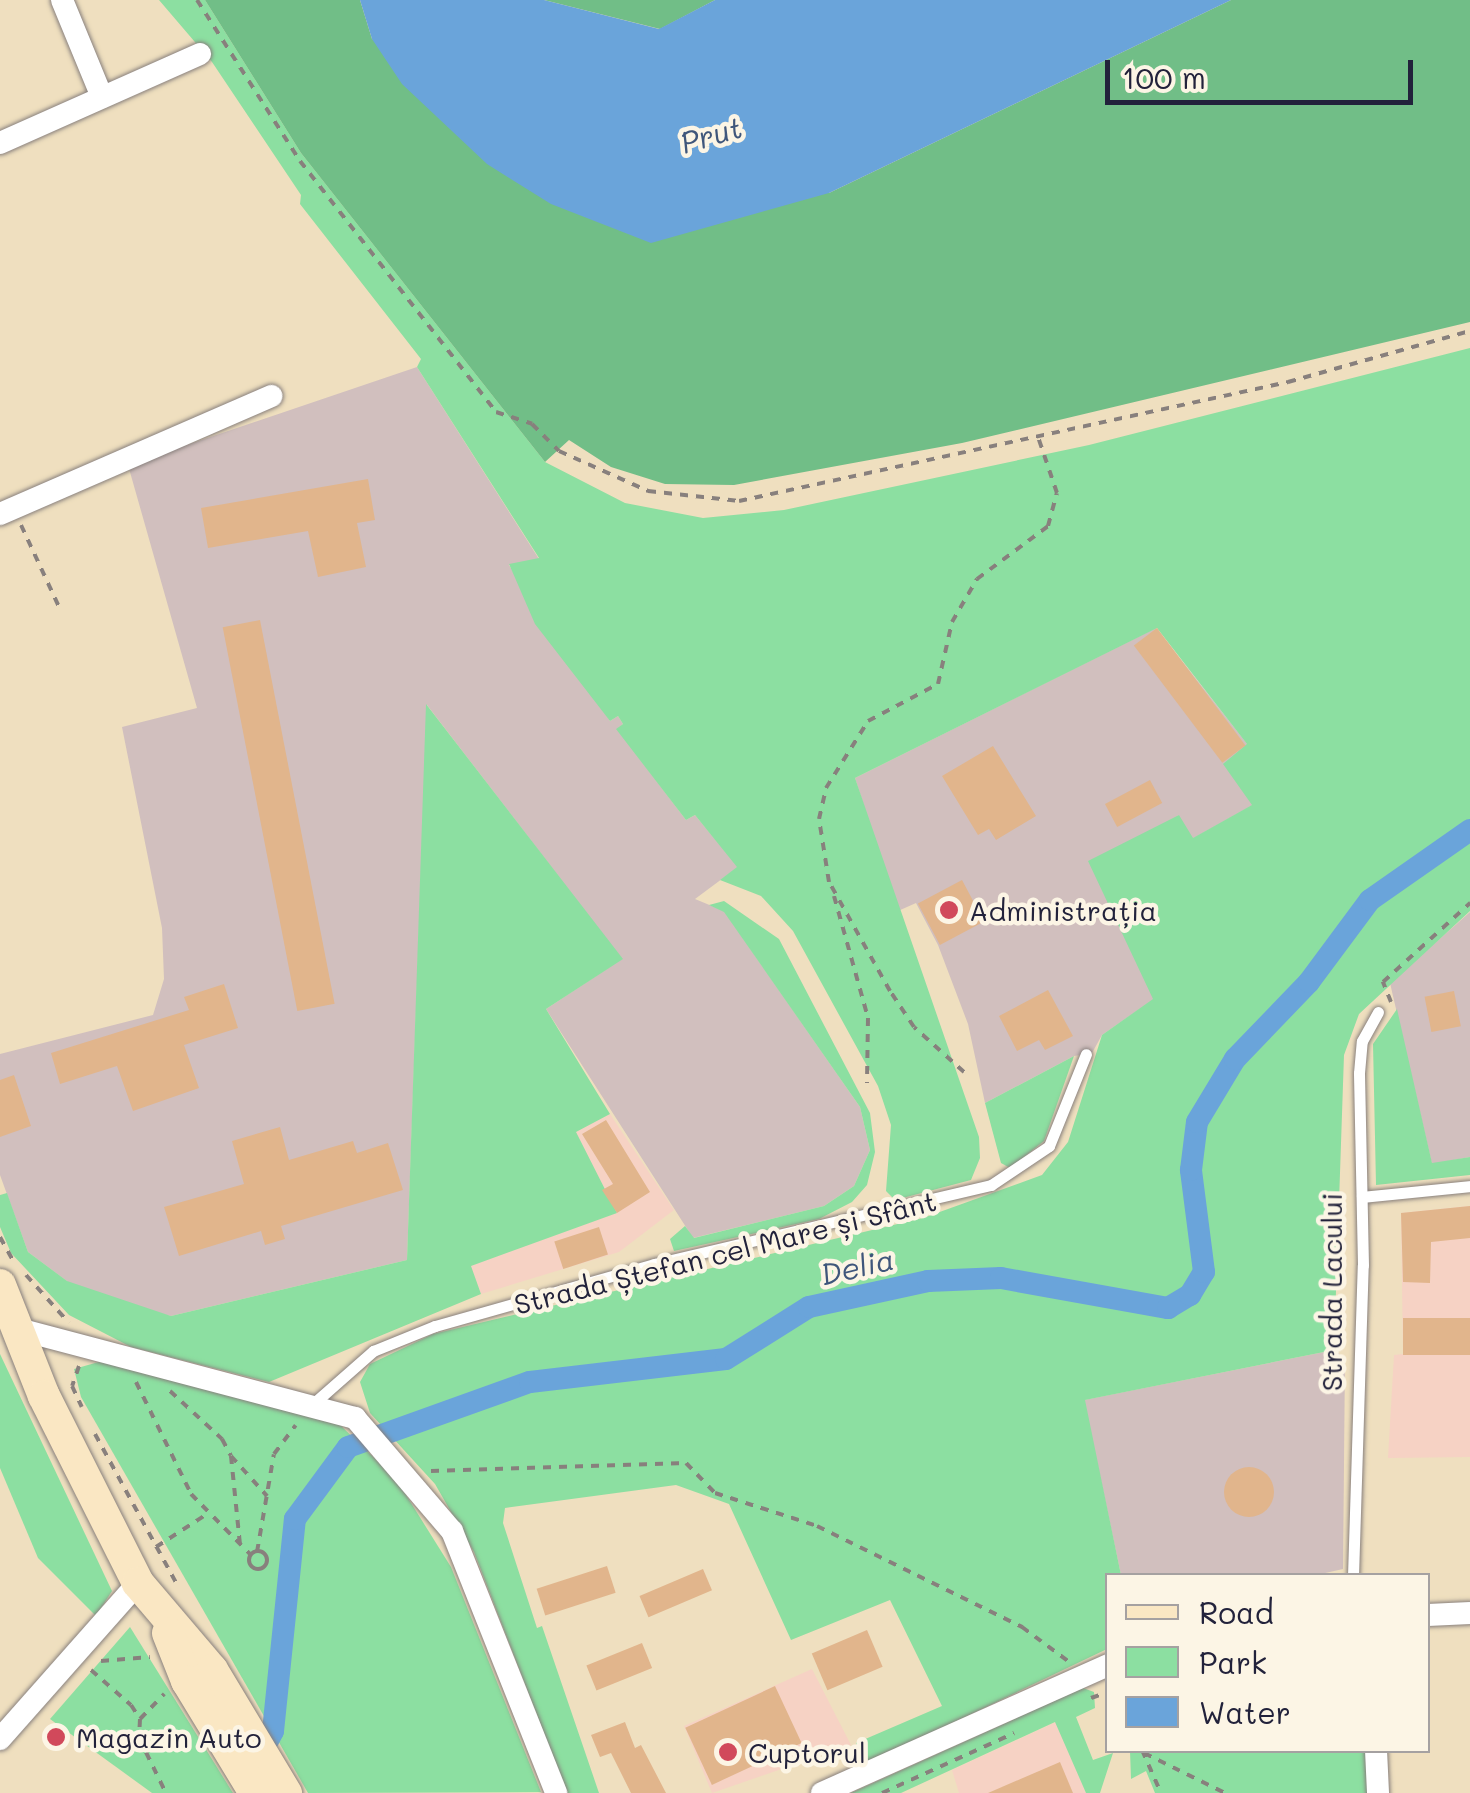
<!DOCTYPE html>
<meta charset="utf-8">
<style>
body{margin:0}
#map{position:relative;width:1470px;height:1793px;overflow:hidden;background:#efdfbf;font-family:Mali,sans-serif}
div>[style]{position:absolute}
.built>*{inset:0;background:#f6d2c4}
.industrial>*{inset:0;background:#d1bfbe}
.green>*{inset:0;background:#8cdfa1}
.forest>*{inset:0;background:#71be87}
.water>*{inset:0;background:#6aa4da}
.canal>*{height:22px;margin:-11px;padding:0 11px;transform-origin:11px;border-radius:11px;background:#6aa4da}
.building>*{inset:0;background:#e1b58c;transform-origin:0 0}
.round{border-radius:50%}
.path>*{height:4px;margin-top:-2px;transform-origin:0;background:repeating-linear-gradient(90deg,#88807d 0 8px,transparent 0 16px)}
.path>.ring{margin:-2px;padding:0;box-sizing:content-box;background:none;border:4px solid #88807d;border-radius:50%}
.roads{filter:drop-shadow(0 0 2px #88807d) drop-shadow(0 0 2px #88807d)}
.lane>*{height:11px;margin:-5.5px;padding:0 5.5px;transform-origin:5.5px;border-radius:5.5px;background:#fff}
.street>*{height:22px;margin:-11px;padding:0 11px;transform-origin:11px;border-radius:11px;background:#fff}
.secondary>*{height:32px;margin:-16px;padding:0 16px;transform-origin:16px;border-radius:16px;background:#fae7c3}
.dots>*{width:28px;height:28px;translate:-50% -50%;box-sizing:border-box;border:5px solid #fcf5e5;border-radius:50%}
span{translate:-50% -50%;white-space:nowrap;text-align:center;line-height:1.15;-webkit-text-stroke:9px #fcf5e5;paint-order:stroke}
.poi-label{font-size:28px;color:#22223b}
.left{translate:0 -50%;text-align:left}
.street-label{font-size:28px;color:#22223b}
.water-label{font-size:30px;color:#3f567b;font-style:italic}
.legend{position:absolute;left:1105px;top:1573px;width:325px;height:180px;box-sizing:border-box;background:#fcf5e5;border:2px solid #a5a1a1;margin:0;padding:12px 18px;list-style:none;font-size:30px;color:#22223b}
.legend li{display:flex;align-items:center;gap:20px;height:50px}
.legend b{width:50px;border:2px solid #a5a1a1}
.scale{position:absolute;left:1105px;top:60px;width:308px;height:45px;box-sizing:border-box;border:5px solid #22223b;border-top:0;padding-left:12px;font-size:30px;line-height:35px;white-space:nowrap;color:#22223b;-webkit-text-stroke:8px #fcf5e5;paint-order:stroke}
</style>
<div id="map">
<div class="built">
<i style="clip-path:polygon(610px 1114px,674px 1210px,619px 1252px,481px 1294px,470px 1266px,616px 1213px,575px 1132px)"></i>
<i style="clip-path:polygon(1470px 1206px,1470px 1457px,1388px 1458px,1394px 1355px,1403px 1354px,1401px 1213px)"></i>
<i style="clip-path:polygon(812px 1669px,851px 1745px,712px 1793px,684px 1726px)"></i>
<i style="clip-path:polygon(1056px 1722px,1086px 1793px,959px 1793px,952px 1770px)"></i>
</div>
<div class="industrial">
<i style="clip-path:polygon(417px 367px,539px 559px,509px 565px,610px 721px,618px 716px,623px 724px,617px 729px,686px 820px,695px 815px,738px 867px,695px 899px,724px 911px,860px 1107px,870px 1150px,854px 1186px,824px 1206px,693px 1238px,546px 1009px,622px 959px,427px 705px,407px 1260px,171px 1316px,130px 1307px,68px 1282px,28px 1252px,0 1175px,0 1054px,153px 1015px,164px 979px,162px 928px,122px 727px,197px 708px,128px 465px)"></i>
<i style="clip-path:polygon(1156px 628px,1248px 745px,1253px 805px,1192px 839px,1178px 815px,1154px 999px,1102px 1035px,1092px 1053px,1074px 1056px,985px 1103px,968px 1024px,938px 945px,916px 903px,898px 911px,855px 778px)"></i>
<i style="clip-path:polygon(1470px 912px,1470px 1157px,1432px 1164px,1390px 983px)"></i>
<i style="clip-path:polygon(1334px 1350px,1345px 1358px,1343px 1569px,1312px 1576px,1121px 1575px,1084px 1400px)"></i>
</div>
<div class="green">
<i style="clip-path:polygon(159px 0,205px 0,301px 153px,545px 462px,625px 503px,703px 518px,784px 510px,1089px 445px,1470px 348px,1470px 911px,1359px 1014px,1344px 1055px,1334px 1350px,1085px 1400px,1121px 1575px,1108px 1576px,1107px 1649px,867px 1764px,856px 1743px,942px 1706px,890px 1600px,791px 1640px,729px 1504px,676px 1485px,505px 1508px,503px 1523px,537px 1628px,542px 1626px,599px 1793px,567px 1793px,474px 1552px,435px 1484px,370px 1413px,360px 1382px,370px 1364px,433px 1334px,923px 1218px,1042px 1175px,1068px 1142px,1102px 1035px,1153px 999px,1088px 861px,1179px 815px,1193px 838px,1252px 805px,1223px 764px,1247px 744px,1157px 628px,855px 778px,979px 1137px,980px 1158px,971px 1180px,895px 1200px,886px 1191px,891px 1125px,878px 1086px,793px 931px,761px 896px,720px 880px,737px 867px,695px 815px,686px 820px,616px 729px,623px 724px,618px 716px,610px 721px,535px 624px,509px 564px,539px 558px,417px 367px,421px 359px,300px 204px,301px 195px,212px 62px)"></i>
<i style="clip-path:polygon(426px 704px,623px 959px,546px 1009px,610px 1114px,576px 1132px,617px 1213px,471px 1266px,481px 1294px,269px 1382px,131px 1347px,69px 1315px,11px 1253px,0 1227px,0 1195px,7px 1193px,28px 1252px,67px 1281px,171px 1316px,407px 1260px)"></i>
<i style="clip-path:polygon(724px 901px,779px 939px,870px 1113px,875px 1152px,867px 1185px,852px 1202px,819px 1219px,674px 1251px,670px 1239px,685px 1226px,694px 1238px,824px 1206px,854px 1186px,870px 1150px,860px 1107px,724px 912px,709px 905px)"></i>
<i style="clip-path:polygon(1397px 1009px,1432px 1163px,1470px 1157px,1470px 1175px,1376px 1185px,1373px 1044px)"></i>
<i style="clip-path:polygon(1074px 1056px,1044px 1141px,1010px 1168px,1001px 1163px,985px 1103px)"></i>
<i style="clip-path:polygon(0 1354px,112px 1591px,96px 1616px,38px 1558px,0 1468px)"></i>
<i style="clip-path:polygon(102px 1361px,337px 1422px,396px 1479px,451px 1567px,541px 1792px,308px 1793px,81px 1397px,74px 1369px)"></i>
<i style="clip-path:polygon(130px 1627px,233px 1793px,152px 1793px,50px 1719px)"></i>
<i style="clip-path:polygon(1083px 1688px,1094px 1692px,1095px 1708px,1076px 1717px,1093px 1760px,1113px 1753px,1100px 1793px,1086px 1793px,1055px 1722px,901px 1793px,851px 1793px)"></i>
<i style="clip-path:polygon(1130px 1751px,1367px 1751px,1370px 1793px,1155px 1793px,1146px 1771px,1131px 1779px)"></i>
</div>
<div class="forest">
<i style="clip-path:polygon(205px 0,360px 0,372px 39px,829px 193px,1231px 0,1470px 0,1470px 322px,962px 443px,734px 485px,665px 484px,611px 467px,569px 440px,545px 462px,301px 153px)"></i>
<i style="clip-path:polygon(544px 0,715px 0,660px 29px)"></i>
</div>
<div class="water">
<i style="clip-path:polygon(360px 0,544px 0,659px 29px,715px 0,1231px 0,829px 193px,651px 243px,551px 204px,487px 164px,402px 84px,372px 39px)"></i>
</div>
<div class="canal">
<i style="left:256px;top:1763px;width:36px;rotate:-62deg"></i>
<i style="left:273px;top:1731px;width:213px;rotate:-84.1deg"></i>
<i style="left:295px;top:1519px;width:89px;rotate:-53.6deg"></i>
<i style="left:348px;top:1447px;width:193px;rotate:-19.7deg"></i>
<i style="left:530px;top:1382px;width:197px;rotate:-6.7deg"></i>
<i style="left:726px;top:1359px;width:98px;rotate:-32.1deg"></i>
<i style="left:809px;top:1307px;width:122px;rotate:-12.3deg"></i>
<i style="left:928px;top:1281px;width:73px;rotate:-2.4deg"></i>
<i style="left:1001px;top:1278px;width:170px;rotate:10.2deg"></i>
<i style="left:1168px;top:1308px;width:26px;rotate:-31deg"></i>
<i style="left:1190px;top:1295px;width:27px;rotate:-59deg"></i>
<i style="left:1204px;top:1272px;width:103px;rotate:-97.3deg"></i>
<i style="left:1191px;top:1170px;width:48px;rotate:-82.9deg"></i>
<i style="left:1197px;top:1122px;width:74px;rotate:-58.9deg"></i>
<i style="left:1235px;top:1059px;width:107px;rotate:-46.1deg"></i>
<i style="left:1309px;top:982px;width:102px;rotate:-53.4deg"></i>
<i style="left:1370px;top:900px;width:122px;rotate:-35deg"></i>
</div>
<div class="building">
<i style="clip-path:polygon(368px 479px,375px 520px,357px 523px,366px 567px,318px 577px,308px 531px,208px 548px,201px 508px)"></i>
<i style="left:260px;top:620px;width:391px;height:38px;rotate:79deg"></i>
<i style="left:1157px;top:628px;width:147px;height:29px;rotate:53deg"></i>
<i style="clip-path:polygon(993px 746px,1036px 816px,996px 840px,989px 829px,978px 835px,942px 776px)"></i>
<i style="left:1150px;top:780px;width:26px;height:51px;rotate:62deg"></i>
<i style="left:962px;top:880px;width:47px;height:50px;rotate:62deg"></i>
<i style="clip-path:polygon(224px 984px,238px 1028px,184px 1045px,199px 1088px,133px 1111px,117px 1066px,60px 1084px,51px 1053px,189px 1010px,184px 997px)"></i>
<i style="clip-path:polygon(1048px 990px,1073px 1036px,1045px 1050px,1039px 1040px,1017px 1051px,999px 1016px)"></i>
<i style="left:1454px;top:991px;width:36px;height:30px;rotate:79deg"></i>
<i style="clip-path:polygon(14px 1075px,31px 1126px,0 1137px,0 1080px)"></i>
<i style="clip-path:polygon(606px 1120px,650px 1192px,617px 1213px,602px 1190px,613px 1184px,582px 1134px)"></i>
<i style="clip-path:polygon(280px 1127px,289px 1160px,353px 1141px,357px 1153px,388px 1143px,403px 1190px,281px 1226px,285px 1239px,265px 1245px,261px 1231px,179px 1256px,164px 1207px,244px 1184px,232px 1141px)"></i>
<i style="clip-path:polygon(1470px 1206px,1470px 1238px,1431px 1242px,1430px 1283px,1403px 1282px,1401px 1213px)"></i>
<i style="left:599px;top:1227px;width:29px;height:47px;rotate:72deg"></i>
<i style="left:1403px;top:1318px;width:67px;height:37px"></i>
<i class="round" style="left:1224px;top:1467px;width:50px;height:50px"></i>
<i style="left:607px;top:1566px;width:28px;height:74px;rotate:72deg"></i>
<i style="left:703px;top:1569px;width:23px;height:69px;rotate:67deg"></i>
<i style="left:867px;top:1630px;width:40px;height:60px;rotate:67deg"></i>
<i style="left:642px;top:1643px;width:27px;height:60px;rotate:68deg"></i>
<i style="left:775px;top:1686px;width:63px;height:99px;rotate:65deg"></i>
<i style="clip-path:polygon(625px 1722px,635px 1748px,641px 1745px,666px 1793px,631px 1793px,611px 1753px,600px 1757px,591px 1735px)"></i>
<i style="clip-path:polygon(1060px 1762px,1073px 1793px,988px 1793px)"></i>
</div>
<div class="path">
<i style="left:197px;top:0;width:191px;rotate:57.4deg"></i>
<i style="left:300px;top:161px;width:318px;rotate:52deg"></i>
<i style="left:496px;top:412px;width:38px;rotate:18deg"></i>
<i style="left:532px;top:424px;width:38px;rotate:45deg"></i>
<i style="left:559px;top:451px;width:98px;rotate:24.2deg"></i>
<i style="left:648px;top:491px;width:92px;rotate:6.3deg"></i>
<i style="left:739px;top:501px;width:562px;rotate:-12.23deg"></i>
<i style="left:1288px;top:382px;width:189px;rotate:-15.7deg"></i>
<i style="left:21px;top:525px;width:90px;rotate:65.1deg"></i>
<i style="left:834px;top:896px;width:127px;rotate:74.4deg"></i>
<i style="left:868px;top:1018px;width:65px;rotate:90.9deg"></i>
<i style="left:1391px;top:1002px;width:22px;rotate:-112deg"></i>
<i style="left:1383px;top:982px;width:118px;rotate:-42.2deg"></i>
<i style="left:964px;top:1072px;width:67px;rotate:-138deg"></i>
<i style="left:914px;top:1027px;width:43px;rotate:-123.7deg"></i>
<i style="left:890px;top:991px;width:125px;rotate:-119.2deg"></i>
<i style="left:829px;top:882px;width:64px;rotate:-99deg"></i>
<i style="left:819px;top:819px;width:32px;rotate:-77deg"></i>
<i style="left:826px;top:788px;width:79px;rotate:-57.9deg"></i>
<i style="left:868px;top:721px;width:79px;rotate:-27.9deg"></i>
<i style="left:938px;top:684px;width:64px;rotate:-77.3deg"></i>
<i style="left:952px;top:622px;width:50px;rotate:-59.8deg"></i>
<i style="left:977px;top:579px;width:89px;rotate:-36.7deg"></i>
<i style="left:1048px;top:526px;width:34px;rotate:-75deg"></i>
<i style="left:1057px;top:493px;width:59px;rotate:-108.7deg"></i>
<i style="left:0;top:1237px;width:26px;rotate:61deg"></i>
<i style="left:26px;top:1275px;width:64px;rotate:48.1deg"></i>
<i style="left:79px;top:1366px;width:21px;rotate:109deg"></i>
<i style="left:72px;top:1386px;width:23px;rotate:65deg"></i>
<i style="left:136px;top:1382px;width:125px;rotate:63.8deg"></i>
<i style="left:191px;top:1494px;width:86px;rotate:45.5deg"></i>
<i style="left:170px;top:1391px;width:71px;rotate:42.7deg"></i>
<i style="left:222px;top:1439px;width:19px;rotate:62deg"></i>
<i style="left:231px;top:1456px;width:89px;rotate:84.2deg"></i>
<i style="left:95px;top:1434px;width:175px;rotate:61.4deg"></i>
<i style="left:231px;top:1456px;width:54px;rotate:48deg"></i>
<i style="left:431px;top:1471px;width:255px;rotate:-1.8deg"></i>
<i style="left:686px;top:1463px;width:42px;rotate:46deg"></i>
<i style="left:715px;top:1493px;width:107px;rotate:17.9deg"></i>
<i style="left:817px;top:1526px;width:229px;rotate:26.2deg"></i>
<i style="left:1022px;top:1627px;width:57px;rotate:36.5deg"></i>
<i style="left:156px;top:1547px;width:61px;rotate:-32.9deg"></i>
<i class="ring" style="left:249px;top:1551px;width:14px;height:14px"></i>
<i style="left:257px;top:1552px;width:99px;rotate:-80.2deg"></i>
<i style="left:274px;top:1454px;width:36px;rotate:-53deg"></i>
<i style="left:101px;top:1661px;width:49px;rotate:-4.7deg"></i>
<i style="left:91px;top:1670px;width:53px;rotate:41.2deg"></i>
<i style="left:131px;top:1705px;width:17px;rotate:57deg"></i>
<i style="left:140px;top:1719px;width:19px;rotate:93deg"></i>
<i style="left:139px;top:1738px;width:61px;rotate:63.9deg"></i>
<i style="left:1091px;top:1698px;width:18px;rotate:-19deg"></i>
<i style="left:140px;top:1719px;width:35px;rotate:-46deg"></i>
<i style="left:1142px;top:1750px;width:47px;rotate:66.2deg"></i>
<i style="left:1144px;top:1753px;width:90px;rotate:26.3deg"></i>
<i style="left:882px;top:1793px;width:145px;rotate:-24.4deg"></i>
</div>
<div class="roads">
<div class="lane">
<i style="left:1362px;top:1197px;width:109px;rotate:-5.8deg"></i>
<i style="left:314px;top:1403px;width:79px;rotate:-41.4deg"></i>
<i style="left:373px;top:1351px;width:67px;rotate:-22deg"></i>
<i style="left:435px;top:1326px;width:228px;rotate:-15.8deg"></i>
<i style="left:654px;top:1264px;width:346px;rotate:-13.2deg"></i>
<i style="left:991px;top:1185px;width:70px;rotate:-33.9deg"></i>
<i style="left:1049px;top:1146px;width:99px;rotate:-68.1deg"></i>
<i style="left:1353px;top:1576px;width:311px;rotate:-88.2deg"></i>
<i style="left:1363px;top:1265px;width:192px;rotate:-91.2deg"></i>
<i style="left:1359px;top:1073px;width:32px;rotate:-85deg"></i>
<i style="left:1362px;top:1041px;width:33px;rotate:-61deg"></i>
</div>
<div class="street">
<i style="left:62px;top:0;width:105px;rotate:67.6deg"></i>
<i style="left:0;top:143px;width:219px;rotate:-24deg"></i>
<i style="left:0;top:514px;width:296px;rotate:-23.5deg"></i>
<i style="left:18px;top:1329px;width:349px;rotate:14.8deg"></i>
<i style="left:355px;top:1418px;width:149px;rotate:49.4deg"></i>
<i style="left:452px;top:1531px;width:282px;rotate:68.3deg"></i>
<i style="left:1428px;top:1615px;width:42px;rotate:-2.7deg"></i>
<i style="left:0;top:1739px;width:208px;rotate:-48.5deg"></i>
<i style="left:1376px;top:1750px;width:43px;rotate:87.3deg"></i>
<i style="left:822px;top:1793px;width:313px;rotate:-24.1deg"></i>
</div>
<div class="secondary">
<i style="left:0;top:1285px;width:119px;rotate:68.4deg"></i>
<i style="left:44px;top:1396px;width:209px;rotate:63.3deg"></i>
<i style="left:138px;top:1583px;width:114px;rotate:49.6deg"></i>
<i style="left:212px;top:1670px;width:144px;rotate:59deg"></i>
<i style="left:168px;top:1633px;width:52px;rotate:68.4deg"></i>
<i style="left:187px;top:1681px;width:131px;rotate:58.7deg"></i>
</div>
</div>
<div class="dots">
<i style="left:949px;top:910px;background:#d1495b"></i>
<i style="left:56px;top:1737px;background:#d1495b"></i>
<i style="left:728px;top:1752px;background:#d1495b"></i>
</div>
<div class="poi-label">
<span class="left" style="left:969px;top:910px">Administrația</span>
<span class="left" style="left:76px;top:1737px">Magazin Auto</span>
<span class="left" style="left:748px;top:1752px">Cuptorul</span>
</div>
<div class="street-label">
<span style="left:725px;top:1252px;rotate:-14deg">Strada Ștefan cel Mare și Sfânt</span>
<span style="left:1331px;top:1292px;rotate:-90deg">Strada Lacului</span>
</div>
<div class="water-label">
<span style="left:711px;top:134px;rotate:-16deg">Prut</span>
<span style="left:857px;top:1266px;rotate:-13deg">Delia</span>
</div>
<ul class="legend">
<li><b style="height:12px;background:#fae7c3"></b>Road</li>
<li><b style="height:28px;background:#8cdfa1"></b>Park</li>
<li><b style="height:28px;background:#6aa4da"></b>Water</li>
</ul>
<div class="scale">100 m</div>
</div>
